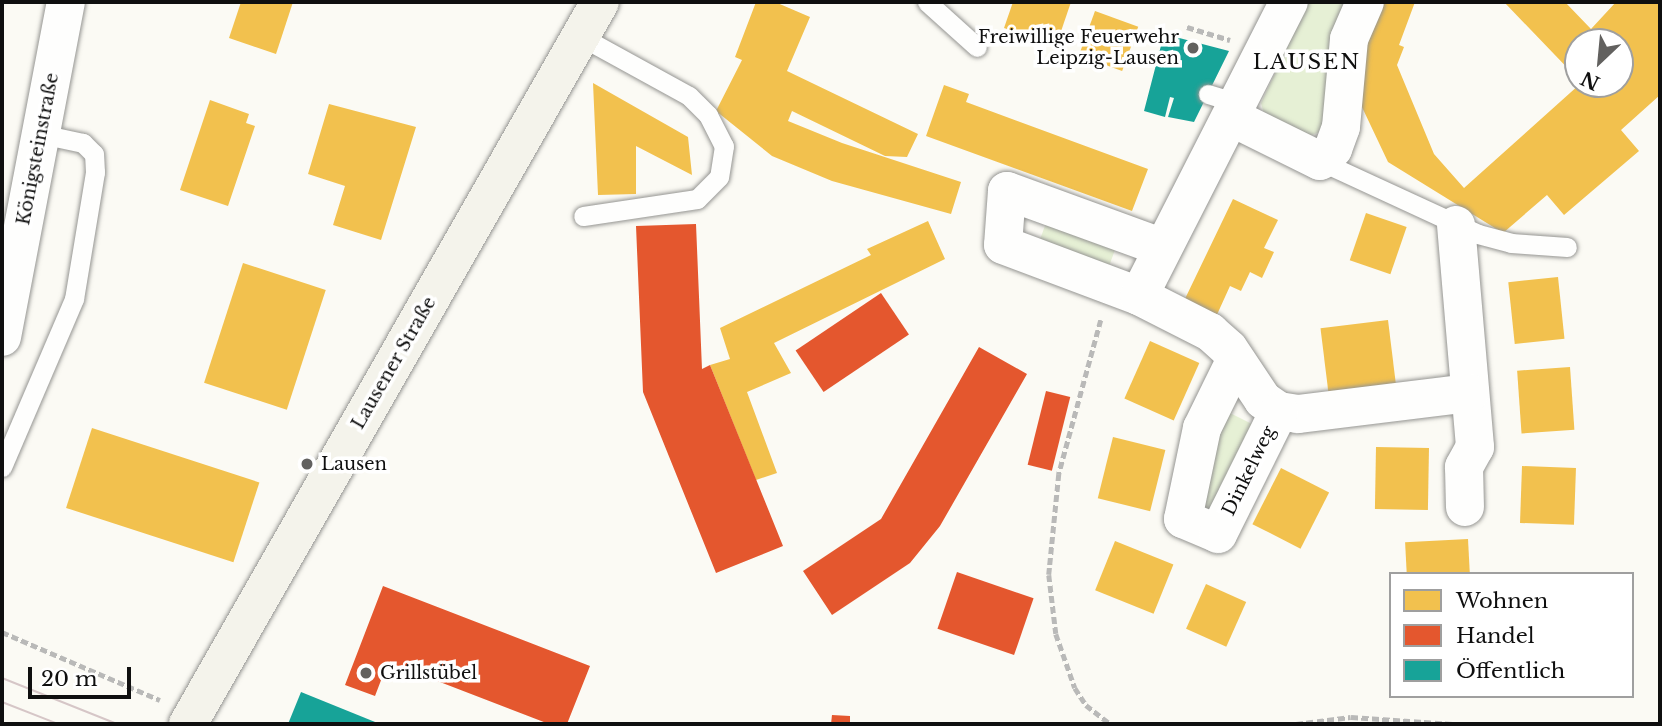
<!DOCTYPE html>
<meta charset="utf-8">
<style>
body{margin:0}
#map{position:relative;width:1662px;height:726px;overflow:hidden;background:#fbfaf4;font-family:"Libre Baskerville",serif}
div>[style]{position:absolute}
.green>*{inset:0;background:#e6f0d5;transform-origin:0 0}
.homes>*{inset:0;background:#f2c14e;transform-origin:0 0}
.shops>*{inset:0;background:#e4572e;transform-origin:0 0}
.public>*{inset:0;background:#17a398}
.path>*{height:4.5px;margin-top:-2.25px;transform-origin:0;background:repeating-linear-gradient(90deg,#b9b9b8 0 7px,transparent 0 10.5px)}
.roads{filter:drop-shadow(0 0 2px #959592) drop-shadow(0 0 2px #959592)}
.service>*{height:19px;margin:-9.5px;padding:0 9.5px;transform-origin:9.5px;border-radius:9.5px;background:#fefefd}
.minor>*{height:38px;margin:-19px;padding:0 19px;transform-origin:19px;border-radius:19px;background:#fefefd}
.secondary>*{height:38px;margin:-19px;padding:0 19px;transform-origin:19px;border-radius:19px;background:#f4f3eb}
.tram>*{height:2px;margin:-1px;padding:0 1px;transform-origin:1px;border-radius:1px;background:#d6c6c7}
.dots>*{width:19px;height:19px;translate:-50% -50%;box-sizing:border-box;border:4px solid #fff;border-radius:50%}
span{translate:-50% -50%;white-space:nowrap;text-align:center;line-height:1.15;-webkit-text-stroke:7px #fff;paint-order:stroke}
.poi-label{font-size:18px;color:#0f0f0f}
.right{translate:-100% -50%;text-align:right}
.left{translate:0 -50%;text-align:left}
.street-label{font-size:18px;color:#0f0f0f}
.quarter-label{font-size:21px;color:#0f0f0f;letter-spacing:2px}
.frame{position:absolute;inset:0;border:4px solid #0f0f0f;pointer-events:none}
.legend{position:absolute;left:1389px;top:572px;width:245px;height:126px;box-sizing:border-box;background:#fff;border:2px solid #9f9f9f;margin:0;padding:9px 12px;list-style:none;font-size:21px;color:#0f0f0f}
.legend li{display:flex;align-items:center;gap:14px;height:35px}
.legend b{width:35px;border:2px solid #9f9f9f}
.north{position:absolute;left:1564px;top:28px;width:70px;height:70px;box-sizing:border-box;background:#fff;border:2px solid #9f9f9f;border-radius:50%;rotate:206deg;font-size:19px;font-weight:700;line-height:28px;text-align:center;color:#0f0f0f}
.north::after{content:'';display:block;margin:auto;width:24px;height:32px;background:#62615f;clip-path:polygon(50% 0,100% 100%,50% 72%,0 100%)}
.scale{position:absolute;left:28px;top:667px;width:103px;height:32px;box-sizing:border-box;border:4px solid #0f0f0f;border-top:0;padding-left:9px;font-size:21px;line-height:24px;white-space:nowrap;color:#0f0f0f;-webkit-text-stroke:5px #fff;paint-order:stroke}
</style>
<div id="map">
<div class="green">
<i style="clip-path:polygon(1308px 2px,1344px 2px,1326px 119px,1322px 131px,1307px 137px,1264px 114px,1261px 103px)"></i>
<i style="left:1046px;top:223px;width:74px;height:21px;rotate:20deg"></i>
<i style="clip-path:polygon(1224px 410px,1252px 424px,1213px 524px,1194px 515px)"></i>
</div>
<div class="homes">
<i style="clip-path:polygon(241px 2px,293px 2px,276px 54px,229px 38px)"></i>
<i style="clip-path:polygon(756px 2px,775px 2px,810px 17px,787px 71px,918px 134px,907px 157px,885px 156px,792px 111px,788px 121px,842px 143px,961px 182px,951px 214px,832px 181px,772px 156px,716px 111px,742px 60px,735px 57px)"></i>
<i style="clip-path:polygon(1013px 2px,1071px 2px,1056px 46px,1004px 28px)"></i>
<i style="clip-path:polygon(1375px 2px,1415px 2px,1399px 45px,1404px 47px,1397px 65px,1434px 154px,1464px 188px,1580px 84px,1620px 84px,1620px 42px,1578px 42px,1578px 79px,1504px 2px,1565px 2px,1591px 29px,1616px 2px,1660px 2px,1660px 95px,1621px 130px,1639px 151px,1564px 215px,1547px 195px,1503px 233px,1388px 162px,1352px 86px)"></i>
<i style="left:1095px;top:11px;width:46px;height:47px;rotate:20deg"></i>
<i style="clip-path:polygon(593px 83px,688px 137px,692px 175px,636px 146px,636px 194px,598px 195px)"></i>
<i style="clip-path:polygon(944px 85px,969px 94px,966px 102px,1148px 169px,1132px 211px,926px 136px)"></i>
<i style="clip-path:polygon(210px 100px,249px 114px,246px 123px,255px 126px,228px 206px,180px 190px)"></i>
<i style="clip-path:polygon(329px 104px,416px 127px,381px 240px,333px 225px,345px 186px,308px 174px)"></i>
<i style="clip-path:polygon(1233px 199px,1278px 220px,1264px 248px,1274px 252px,1262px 278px,1250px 272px,1241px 291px,1230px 286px,1215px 319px,1183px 303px)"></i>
<i style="left:1366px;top:213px;width:43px;height:50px;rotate:19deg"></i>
<i style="clip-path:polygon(928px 221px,945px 259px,774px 343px,791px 373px,747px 392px,777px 473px,756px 480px,710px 365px,730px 359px,720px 328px,871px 255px,867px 249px)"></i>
<i style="left:243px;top:263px;width:87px;height:126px;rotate:18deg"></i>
<i style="left:1558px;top:277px;width:62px;height:50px;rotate:84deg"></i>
<i style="left:1388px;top:320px;width:64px;height:68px;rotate:83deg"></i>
<i style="left:1150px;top:341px;width:54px;height:63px;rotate:24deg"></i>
<i style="left:1570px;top:367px;width:63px;height:53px;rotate:86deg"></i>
<i style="left:92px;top:428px;width:176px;height:84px;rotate:18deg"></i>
<i style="left:1113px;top:437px;width:54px;height:63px;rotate:14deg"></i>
<i style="left:1376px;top:447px;width:53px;height:62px;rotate:1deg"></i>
<i style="left:1522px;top:466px;width:54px;height:57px;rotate:2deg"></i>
<i style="left:1281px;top:468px;width:54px;height:63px;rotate:27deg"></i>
<i style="left:1468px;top:539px;width:35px;height:63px;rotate:87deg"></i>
<i style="left:1115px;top:541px;width:63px;height:53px;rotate:22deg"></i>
<i style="left:1206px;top:584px;width:44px;height:49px;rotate:24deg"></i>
</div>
<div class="shops">
<i style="clip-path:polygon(696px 224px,702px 369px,710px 365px,783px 546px,716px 573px,643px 392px,636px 226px)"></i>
<i style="left:881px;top:293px;width:50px;height:103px;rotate:56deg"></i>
<i style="clip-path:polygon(979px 347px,1027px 374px,940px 526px,910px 563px,832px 615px,803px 571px,881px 519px)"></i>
<i style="left:1046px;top:391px;width:25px;height:76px;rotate:14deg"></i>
<i style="left:957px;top:572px;width:81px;height:60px;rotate:19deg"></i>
<i style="clip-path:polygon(383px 586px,590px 666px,567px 724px,549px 724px,388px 662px,375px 696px,345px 685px)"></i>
<i style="clip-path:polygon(832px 715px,850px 716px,850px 724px,831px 724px)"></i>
</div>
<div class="public">
<i style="clip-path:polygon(1164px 34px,1229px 51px,1194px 122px,1168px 117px,1174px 98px,1170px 97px,1165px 117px,1144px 111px)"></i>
<i style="clip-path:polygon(301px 692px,380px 724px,288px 724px)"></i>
</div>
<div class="path">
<i style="left:1187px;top:27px;width:45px;rotate:16.8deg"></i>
<i style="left:1101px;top:320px;width:160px;rotate:105.3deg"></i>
<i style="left:1059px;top:474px;width:101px;rotate:95.7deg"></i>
<i style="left:1049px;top:575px;width:59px;rotate:83.2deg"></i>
<i style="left:1056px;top:634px;width:57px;rotate:70.6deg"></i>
<i style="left:1075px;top:688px;width:20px;rotate:57deg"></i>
<i style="left:1086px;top:705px;width:31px;rotate:38deg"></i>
<i style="left:2px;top:632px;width:172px;rotate:23.3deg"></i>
<i style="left:1296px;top:724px;width:55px;rotate:-7.3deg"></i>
<i style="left:1351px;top:717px;width:102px;rotate:3.9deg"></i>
</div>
<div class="roads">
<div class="service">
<i style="left:927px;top:2px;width:67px;rotate:42deg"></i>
<i style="left:580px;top:36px;width:124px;rotate:28.8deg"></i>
<i style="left:689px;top:96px;width:27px;rotate:45deg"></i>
<i style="left:708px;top:115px;width:35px;rotate:63deg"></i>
<i style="left:724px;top:146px;width:31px;rotate:99deg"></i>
<i style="left:719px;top:177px;width:31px;rotate:135deg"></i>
<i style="left:697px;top:199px;width:115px;rotate:171.5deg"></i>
<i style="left:1208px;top:94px;width:31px;rotate:17deg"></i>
<i style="left:1320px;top:161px;width:174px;rotate:24.8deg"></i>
<i style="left:1478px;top:234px;width:34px;rotate:15deg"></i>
<i style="left:1511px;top:243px;width:56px;rotate:4.1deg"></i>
<i style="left:2px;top:467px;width:183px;rotate:-66.8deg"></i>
<i style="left:74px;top:299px;width:129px;rotate:-80.6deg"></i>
<i style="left:95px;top:172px;width:18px;rotate:-93deg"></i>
<i style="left:94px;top:154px;width:16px;rotate:-135deg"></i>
<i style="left:83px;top:143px;width:43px;rotate:-167.9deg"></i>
</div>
<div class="minor">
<i style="left:1231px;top:117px;width:99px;rotate:26.3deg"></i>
<i style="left:1320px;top:161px;width:18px;rotate:-43deg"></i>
<i style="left:1333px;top:149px;width:23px;rotate:-70deg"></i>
<i style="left:1341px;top:127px;width:88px;rotate:-84.8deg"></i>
<i style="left:1349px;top:39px;width:40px;rotate:-66.6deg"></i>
<i style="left:1456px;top:225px;width:223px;rotate:85.1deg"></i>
<i style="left:1475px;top:447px;width:23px;rotate:119deg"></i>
<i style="left:1464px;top:467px;width:40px;rotate:88.6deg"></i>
<i style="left:1161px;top:247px;width:164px;rotate:-160deg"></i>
<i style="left:1007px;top:191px;width:54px;rotate:94.2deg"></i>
<i style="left:1003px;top:245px;width:145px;rotate:20.6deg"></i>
<i style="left:1139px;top:296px;width:330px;rotate:-63deg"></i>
<i style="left:1139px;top:296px;width:80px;rotate:26.9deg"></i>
<i style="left:1210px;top:332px;width:25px;rotate:42deg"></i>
<i style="left:1229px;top:349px;width:61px;rotate:56.3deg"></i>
<i style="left:1263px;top:400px;width:19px;rotate:35deg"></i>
<i style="left:1279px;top:411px;width:19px;rotate:9deg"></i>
<i style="left:1298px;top:414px;width:173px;rotate:-7deg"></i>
<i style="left:2px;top:337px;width:341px;rotate:-79.2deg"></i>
<i style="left:1235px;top:361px;width:75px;rotate:116.2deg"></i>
<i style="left:1202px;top:428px;width:93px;rotate:101.8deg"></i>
<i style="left:1183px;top:519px;width:38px;rotate:23deg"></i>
<i style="left:1218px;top:534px;width:137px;rotate:-63.6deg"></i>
</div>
<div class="secondary">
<i style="left:188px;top:724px;width:831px;rotate:-60.29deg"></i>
</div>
</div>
<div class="tram">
<i style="left:2px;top:678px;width:124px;rotate:21.8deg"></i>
<i style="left:2px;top:702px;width:60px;rotate:21.4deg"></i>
</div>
<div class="dots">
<i style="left:1193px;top:48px;background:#62615f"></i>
<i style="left:307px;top:464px;background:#62615f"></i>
<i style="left:366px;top:673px;background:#62615f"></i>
</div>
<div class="poi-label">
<span class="right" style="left:1179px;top:48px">Freiwillige Feuerwehr<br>Leipzig-Lausen</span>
<span class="left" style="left:321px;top:464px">Lausen</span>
<span class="left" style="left:380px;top:673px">Grillstübel</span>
</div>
<div class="street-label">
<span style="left:38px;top:149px;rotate:-79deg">Königsteinstraße</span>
<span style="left:394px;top:363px;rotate:-60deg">Lausener Straße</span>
<span style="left:1249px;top:471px;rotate:-64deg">Dinkelweg</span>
</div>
<div class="quarter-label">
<span style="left:1307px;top:62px">LAUSEN</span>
</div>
<div class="frame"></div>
<ul class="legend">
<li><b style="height:19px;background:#f2c14e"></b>Wohnen</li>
<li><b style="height:19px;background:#e4572e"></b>Handel</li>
<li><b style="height:19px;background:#17a398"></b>Öffentlich</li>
</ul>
<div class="north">N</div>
<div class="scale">20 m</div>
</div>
